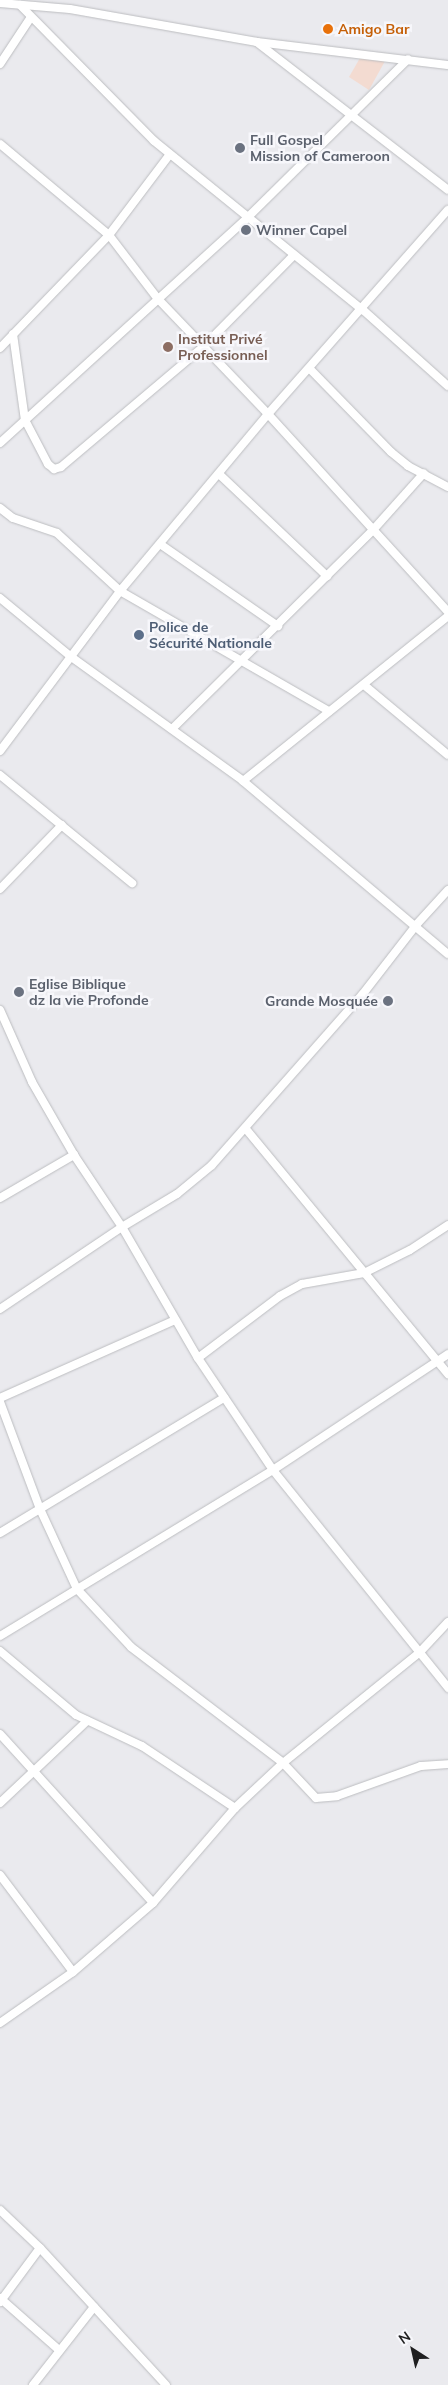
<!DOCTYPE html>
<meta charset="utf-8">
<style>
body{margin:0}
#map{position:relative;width:448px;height:2385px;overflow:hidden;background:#eaeaee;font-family:Mulish,sans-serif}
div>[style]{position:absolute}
.commercial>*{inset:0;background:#f3dbd1}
.roads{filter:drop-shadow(0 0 1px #bcbdc0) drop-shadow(0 0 1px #bcbdc0)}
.minor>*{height:8px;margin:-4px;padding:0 4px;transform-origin:4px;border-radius:4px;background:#fff}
.dots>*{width:14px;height:14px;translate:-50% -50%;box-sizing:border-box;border:2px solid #f7f7fb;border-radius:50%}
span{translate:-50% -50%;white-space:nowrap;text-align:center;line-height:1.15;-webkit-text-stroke:5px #f7f7fb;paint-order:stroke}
.food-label{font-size:14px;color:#c56008;font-weight:700}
.left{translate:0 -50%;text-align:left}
.worship-label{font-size:14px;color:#5b616d;font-weight:700}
.right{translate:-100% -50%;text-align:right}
.education-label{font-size:14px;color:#785e54;font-weight:700}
.service-label{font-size:14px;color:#4e5e75;font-weight:700}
.north{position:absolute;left:388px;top:2325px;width:50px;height:50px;-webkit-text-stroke:4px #f7f7fb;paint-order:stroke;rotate:325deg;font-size:14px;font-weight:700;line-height:20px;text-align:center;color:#1f1f20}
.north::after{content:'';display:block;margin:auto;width:18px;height:22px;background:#1f1f20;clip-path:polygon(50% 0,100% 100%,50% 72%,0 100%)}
</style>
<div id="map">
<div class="commercial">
<i style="clip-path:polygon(360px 58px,385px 61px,369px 90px,349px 77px)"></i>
</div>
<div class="roads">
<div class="minor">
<i style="left:0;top:3px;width:70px;rotate:4.9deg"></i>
<i style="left:70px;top:9px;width:190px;rotate:10deg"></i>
<i style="left:257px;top:42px;width:192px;rotate:6.9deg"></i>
<i style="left:20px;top:5px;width:191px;rotate:45.4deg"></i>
<i style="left:154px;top:141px;width:269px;rotate:39deg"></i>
<i style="left:363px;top:310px;width:114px;rotate:41.8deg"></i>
<i style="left:258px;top:43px;width:240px;rotate:37.7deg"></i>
<i style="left:0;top:64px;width:56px;rotate:-56.6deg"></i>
<i style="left:0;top:144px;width:142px;rotate:39.9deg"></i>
<i style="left:109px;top:235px;width:81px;rotate:52.6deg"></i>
<i style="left:158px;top:299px;width:159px;rotate:46.3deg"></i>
<i style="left:268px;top:414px;width:268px;rotate:47.7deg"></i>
<i style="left:13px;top:334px;width:87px;rotate:82.1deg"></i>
<i style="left:25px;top:420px;width:50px;rotate:62.4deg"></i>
<i style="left:48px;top:464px;width:8px;rotate:40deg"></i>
<i style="left:54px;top:469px;width:7px;rotate:-16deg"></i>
<i style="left:61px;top:467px;width:187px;rotate:-40.2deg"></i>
<i style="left:204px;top:346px;width:128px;rotate:-45.3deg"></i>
<i style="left:0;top:348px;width:157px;rotate:-46deg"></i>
<i style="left:109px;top:235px;width:101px;rotate:-53deg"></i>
<i style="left:310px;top:369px;width:116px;rotate:45.7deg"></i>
<i style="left:391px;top:452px;width:22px;rotate:39deg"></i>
<i style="left:408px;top:466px;width:45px;rotate:27.7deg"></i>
<i style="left:0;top:443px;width:334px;rotate:-42.3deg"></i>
<i style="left:247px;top:218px;width:226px;rotate:-44.6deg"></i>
<i style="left:219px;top:474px;width:149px;rotate:43.4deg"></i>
<i style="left:0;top:508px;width:16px;rotate:38deg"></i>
<i style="left:13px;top:518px;width:46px;rotate:18.8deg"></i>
<i style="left:57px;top:533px;width:86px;rotate:42.6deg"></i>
<i style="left:120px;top:591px;width:241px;rotate:29.9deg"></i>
<i style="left:160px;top:544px;width:144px;rotate:34.8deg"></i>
<i style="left:0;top:598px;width:91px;rotate:39.6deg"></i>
<i style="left:70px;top:656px;width:213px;rotate:35.8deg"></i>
<i style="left:243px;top:781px;width:268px;rotate:40.2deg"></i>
<i style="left:364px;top:685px;width:109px;rotate:39.8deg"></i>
<i style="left:172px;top:729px;width:283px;rotate:-44.7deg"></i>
<i style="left:373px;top:530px;width:76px;rotate:-48.2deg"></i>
<i style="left:0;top:751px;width:200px;rotate:-53.1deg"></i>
<i style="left:120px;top:591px;width:231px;rotate:-50.1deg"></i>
<i style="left:268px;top:414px;width:272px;rotate:-48.6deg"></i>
<i style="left:0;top:775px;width:171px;rotate:39.3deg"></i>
<i style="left:243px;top:781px;width:263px;rotate:-38.8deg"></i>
<i style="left:0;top:889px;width:89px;rotate:-45.9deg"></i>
<i style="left:0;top:1010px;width:79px;rotate:66deg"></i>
<i style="left:32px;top:1082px;width:84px;rotate:60.1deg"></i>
<i style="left:74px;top:1155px;width:87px;rotate:56.3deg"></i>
<i style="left:122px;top:1227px;width:151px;rotate:59.9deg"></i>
<i style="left:198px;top:1358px;width:135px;rotate:56.2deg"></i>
<i style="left:273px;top:1470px;width:280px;rotate:51.2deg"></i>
<i style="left:246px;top:1129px;width:318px;rotate:50.5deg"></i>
<i style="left:0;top:1198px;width:86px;rotate:-30.2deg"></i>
<i style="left:0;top:1309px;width:147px;rotate:-33.9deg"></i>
<i style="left:122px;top:1227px;width:64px;rotate:-31deg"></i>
<i style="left:177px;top:1194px;width:45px;rotate:-39.6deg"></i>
<i style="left:212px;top:1165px;width:227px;rotate:-48.6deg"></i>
<i style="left:362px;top:995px;width:90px;rotate:-52.2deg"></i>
<i style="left:417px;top:924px;width:46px;rotate:-47.6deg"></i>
<i style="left:198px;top:1358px;width:103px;rotate:-37.1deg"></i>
<i style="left:280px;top:1296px;width:25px;rotate:-29deg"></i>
<i style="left:302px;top:1284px;width:63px;rotate:-10.1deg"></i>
<i style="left:364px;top:1273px;width:51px;rotate:-26.6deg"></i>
<i style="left:410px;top:1250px;width:45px;rotate:-33.3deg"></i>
<i style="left:0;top:1398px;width:192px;rotate:-24deg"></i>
<i style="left:0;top:1402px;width:114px;rotate:69.5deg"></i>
<i style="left:40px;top:1509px;width:88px;rotate:65.2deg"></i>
<i style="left:77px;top:1589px;width:79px;rotate:47deg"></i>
<i style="left:131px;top:1647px;width:191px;rotate:37.3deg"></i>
<i style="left:283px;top:1763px;width:48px;rotate:46.7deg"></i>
<i style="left:316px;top:1798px;width:21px;rotate:-5deg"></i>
<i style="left:337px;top:1796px;width:89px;rotate:-19.7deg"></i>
<i style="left:421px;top:1766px;width:27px;rotate:-4deg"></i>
<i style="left:0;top:1533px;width:262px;rotate:-31.1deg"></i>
<i style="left:0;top:1636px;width:320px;rotate:-31.3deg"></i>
<i style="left:273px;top:1470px;width:210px;rotate:-33.5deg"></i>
<i style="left:0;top:1651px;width:99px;rotate:40.1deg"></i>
<i style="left:76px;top:1715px;width:73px;rotate:25.2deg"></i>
<i style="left:142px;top:1746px;width:112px;rotate:33.7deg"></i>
<i style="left:0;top:1734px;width:228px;rotate:47.8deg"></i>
<i style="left:153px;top:1903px;width:106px;rotate:139.2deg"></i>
<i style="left:0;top:1803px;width:120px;rotate:-43.3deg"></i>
<i style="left:0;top:1875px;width:121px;rotate:53deg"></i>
<i style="left:73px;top:1972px;width:89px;rotate:145.1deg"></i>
<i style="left:153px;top:1903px;width:125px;rotate:-49.2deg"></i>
<i style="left:235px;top:1808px;width:66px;rotate:-43.2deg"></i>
<i style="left:283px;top:1763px;width:176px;rotate:-39deg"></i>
<i style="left:420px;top:1652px;width:41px;rotate:-47deg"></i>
<i style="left:0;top:2210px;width:55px;rotate:43.5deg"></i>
<i style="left:40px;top:2248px;width:186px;rotate:47.4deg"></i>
<i style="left:0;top:2298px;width:79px;rotate:41.4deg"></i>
<i style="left:0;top:2302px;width:67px;rotate:-53.5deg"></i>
<i style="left:33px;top:2385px;width:99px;rotate:-52deg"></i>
</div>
</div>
<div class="dots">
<i style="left:328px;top:29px;background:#e8710a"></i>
<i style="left:240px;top:148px;background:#6b7280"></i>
<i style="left:246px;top:230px;background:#6b7280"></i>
<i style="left:168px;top:347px;background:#8d6e63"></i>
<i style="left:139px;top:635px;background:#5c6f8a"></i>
<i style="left:19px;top:992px;background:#6b7280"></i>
<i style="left:388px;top:1001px;background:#6b7280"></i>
</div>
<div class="food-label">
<span class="left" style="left:338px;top:29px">Amigo Bar</span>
</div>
<div class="worship-label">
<span class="left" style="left:250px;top:148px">Full Gospel<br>Mission of Cameroon</span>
<span class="left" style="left:256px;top:230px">Winner Capel</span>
<span class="left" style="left:29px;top:992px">Eglise Biblique<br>dz la vie Profonde</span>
<span class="right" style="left:378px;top:1001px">Grande Mosquée</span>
</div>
<div class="education-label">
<span class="left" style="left:178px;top:347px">Institut Privé<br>Professionnel</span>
</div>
<div class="service-label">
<span class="left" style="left:149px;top:635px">Police de<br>Sécurité Nationale</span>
</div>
<div class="north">N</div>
</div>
